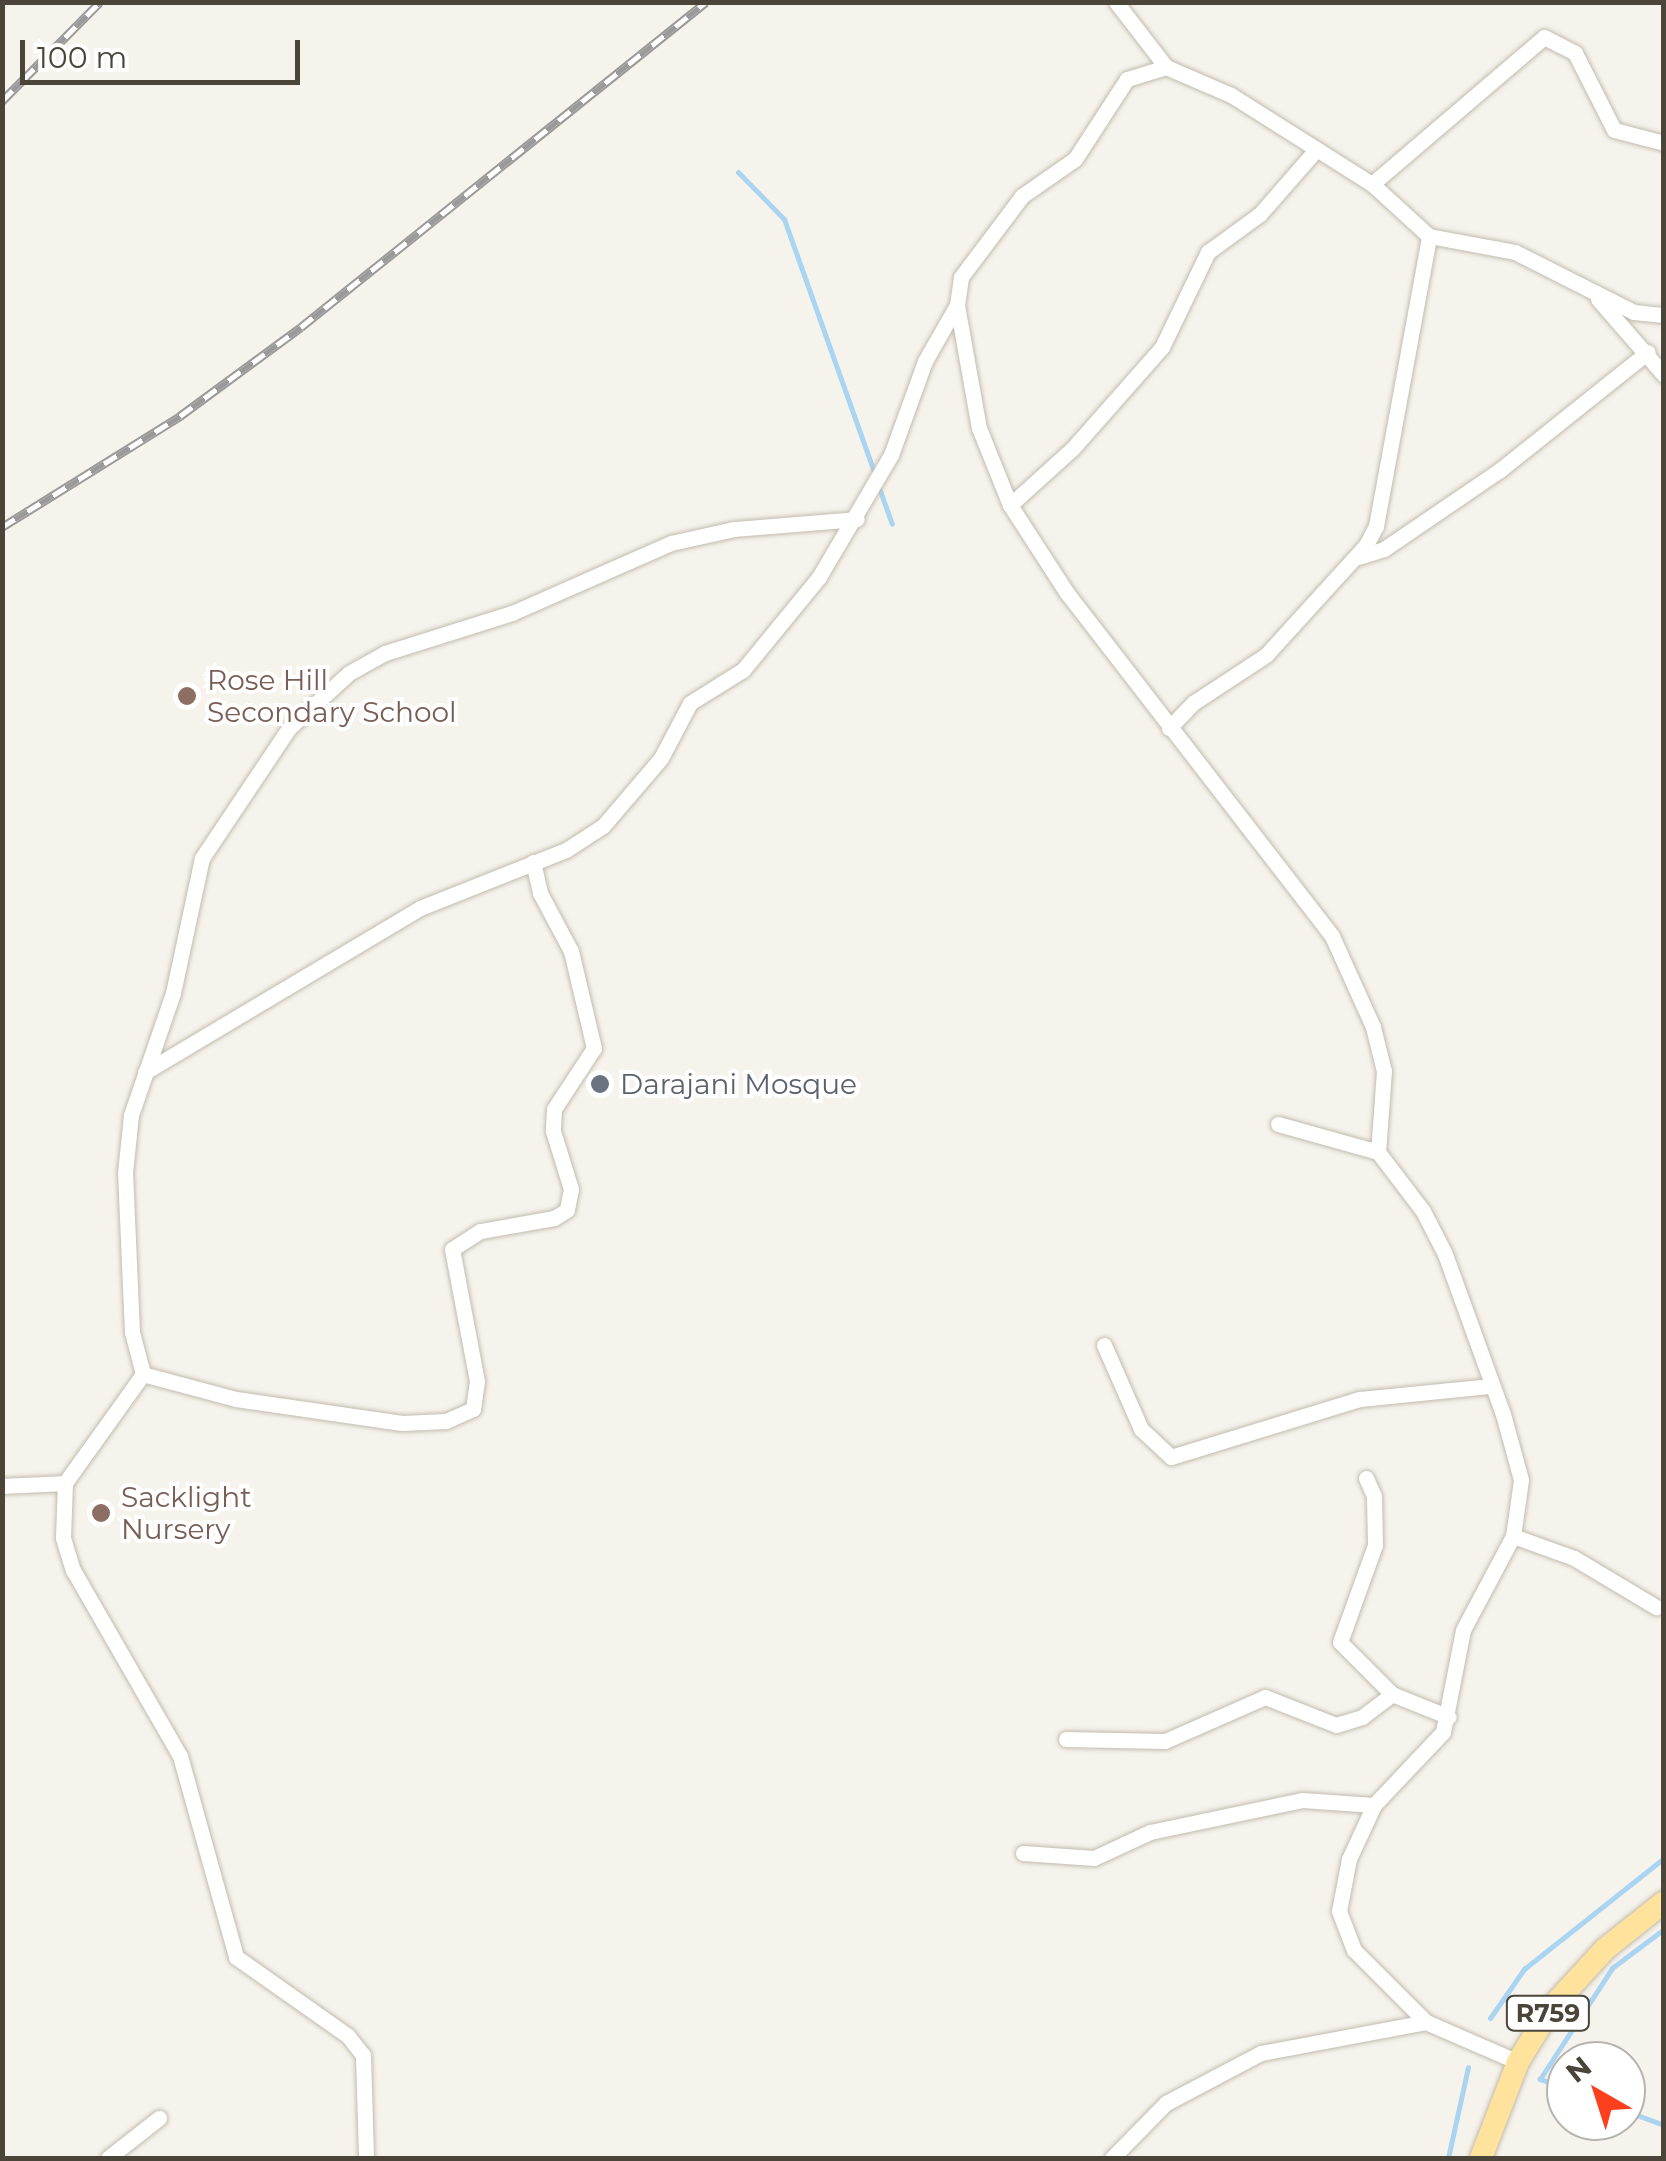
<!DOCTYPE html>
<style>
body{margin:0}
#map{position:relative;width:1666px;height:2161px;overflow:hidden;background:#f6f3ec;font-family:Montserrat,sans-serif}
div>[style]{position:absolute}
.stream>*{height:5px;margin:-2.5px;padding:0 2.5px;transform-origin:2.5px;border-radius:2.5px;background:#a9d4f2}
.roads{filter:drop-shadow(0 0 2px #c2bbae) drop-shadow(0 0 2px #c2bbae)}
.minor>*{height:15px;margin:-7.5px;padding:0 7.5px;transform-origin:7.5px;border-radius:7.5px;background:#fff}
.primary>*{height:22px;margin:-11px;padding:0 11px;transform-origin:11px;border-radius:11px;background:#ffe39c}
.rail>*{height:9px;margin-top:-4.5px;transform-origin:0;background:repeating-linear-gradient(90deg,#fff 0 15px,#9a9a9a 0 30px);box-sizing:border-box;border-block:2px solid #9a9a9a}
.dots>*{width:28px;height:28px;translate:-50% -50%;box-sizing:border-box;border:5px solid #fff;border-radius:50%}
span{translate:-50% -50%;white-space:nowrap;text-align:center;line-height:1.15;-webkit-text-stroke:8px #fff;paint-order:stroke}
.shield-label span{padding:2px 8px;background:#fff;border:2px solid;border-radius:8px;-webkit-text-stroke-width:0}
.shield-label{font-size:25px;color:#4b4439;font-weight:700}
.education-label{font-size:28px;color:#785e54}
.left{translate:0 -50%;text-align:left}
.worship-label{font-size:28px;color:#5b616d}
.frame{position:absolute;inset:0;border:5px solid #4b4439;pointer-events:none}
.north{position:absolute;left:1546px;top:2041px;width:100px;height:100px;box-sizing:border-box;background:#fff;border:2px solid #b7b4b0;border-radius:50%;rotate:321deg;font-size:28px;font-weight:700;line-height:40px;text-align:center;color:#4b4439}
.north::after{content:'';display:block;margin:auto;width:35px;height:45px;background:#fc3f1d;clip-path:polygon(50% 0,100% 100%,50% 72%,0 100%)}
.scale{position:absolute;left:20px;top:40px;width:280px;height:45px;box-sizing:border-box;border:5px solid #4b4439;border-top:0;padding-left:12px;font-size:30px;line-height:35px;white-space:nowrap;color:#4b4439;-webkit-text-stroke:8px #fff;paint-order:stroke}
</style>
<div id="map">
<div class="stream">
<i style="left:738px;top:172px;width:66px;rotate:45.6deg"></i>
<i style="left:784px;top:219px;width:272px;rotate:70.4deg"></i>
<i style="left:878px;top:485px;width:41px;rotate:70.3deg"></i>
<i style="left:1490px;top:2018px;width:60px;rotate:-55.2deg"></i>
<i style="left:1524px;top:1969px;width:179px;rotate:-38.4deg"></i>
<i style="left:1566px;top:2088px;width:28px;rotate:-161deg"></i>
<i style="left:1540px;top:2079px;width:132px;rotate:-57deg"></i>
<i style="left:1612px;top:1968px;width:65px;rotate:-36.9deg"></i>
<i style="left:1626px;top:2111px;width:40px;rotate:20.2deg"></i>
<i style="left:1448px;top:2158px;width:93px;rotate:-77.6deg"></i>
</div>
<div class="roads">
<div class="minor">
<i style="left:1116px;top:2px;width:82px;rotate:52.4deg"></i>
<i style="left:1166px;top:67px;width:41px;rotate:162.9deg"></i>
<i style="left:1127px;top:79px;width:95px;rotate:123deg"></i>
<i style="left:1075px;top:159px;width:65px;rotate:145.1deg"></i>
<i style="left:1022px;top:196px;width:101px;rotate:127deg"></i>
<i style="left:961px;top:277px;width:28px;rotate:98deg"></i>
<i style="left:957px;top:305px;width:125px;rotate:79.9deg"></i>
<i style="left:979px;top:428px;width:83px;rotate:68.1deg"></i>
<i style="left:1010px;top:505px;width:105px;rotate:57.1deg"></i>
<i style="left:1067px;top:593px;width:433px;rotate:52.3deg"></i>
<i style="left:1332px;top:936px;width:100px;rotate:65.7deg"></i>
<i style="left:1373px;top:1027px;width:45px;rotate:76deg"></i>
<i style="left:1384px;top:1071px;width:81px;rotate:94.2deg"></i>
<i style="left:1378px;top:1152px;width:74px;rotate:52.7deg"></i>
<i style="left:1423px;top:1211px;width:48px;rotate:62.9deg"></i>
<i style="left:1445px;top:1254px;width:170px;rotate:70.1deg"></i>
<i style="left:1503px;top:1414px;width:68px;rotate:74.7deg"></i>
<i style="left:1521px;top:1480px;width:57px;rotate:98.1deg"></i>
<i style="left:1513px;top:1536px;width:106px;rotate:118deg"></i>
<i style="left:1463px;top:1630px;width:104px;rotate:101.1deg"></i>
<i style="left:1443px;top:1732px;width:100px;rotate:133.4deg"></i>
<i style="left:1374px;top:1805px;width:60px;rotate:114.8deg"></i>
<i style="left:1349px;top:1859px;width:53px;rotate:100.9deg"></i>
<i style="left:1339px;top:1911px;width:42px;rotate:69deg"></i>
<i style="left:1354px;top:1950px;width:102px;rotate:45deg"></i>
<i style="left:1426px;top:2022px;width:100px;rotate:23.5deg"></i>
<i style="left:1166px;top:67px;width:71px;rotate:23.3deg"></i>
<i style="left:1231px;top:95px;width:167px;rotate:32.3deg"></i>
<i style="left:1372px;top:184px;width:77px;rotate:42.4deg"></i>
<i style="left:1429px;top:236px;width:87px;rotate:10.5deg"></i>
<i style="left:1515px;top:252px;width:133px;rotate:26.8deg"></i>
<i style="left:1634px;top:312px;width:30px;rotate:6deg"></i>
<i style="left:1372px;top:184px;width:226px;rotate:-40.5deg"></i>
<i style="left:1544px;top:37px;width:35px;rotate:27deg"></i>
<i style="left:1575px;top:53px;width:86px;rotate:63.1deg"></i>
<i style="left:1614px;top:130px;width:52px;rotate:14.6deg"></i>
<i style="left:1598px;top:299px;width:101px;rotate:49deg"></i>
<i style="left:1010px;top:505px;width:85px;rotate:-42.1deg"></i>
<i style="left:1073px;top:448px;width:135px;rotate:-48.6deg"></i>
<i style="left:1162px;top:347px;width:106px;rotate:-64.2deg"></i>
<i style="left:1208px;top:252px;width:64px;rotate:-36.2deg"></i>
<i style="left:1260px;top:214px;width:84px;rotate:-48.9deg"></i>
<i style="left:1358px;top:557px;width:27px;rotate:-17deg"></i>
<i style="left:1384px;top:549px;width:140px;rotate:-34.3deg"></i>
<i style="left:1500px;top:470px;width:189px;rotate:-38.6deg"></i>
<i style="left:1169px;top:728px;width:35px;rotate:-46deg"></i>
<i style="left:1193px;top:703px;width:87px;rotate:-33.3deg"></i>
<i style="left:1266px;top:655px;width:149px;rotate:-47.7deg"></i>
<i style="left:1366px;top:545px;width:21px;rotate:-62deg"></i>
<i style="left:1376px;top:526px;width:295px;rotate:-79.6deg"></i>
<i style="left:533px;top:862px;width:32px;rotate:77deg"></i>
<i style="left:540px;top:893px;width:66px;rotate:61.9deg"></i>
<i style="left:571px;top:951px;width:100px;rotate:76.7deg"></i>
<i style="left:594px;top:1048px;width:73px;rotate:123.3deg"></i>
<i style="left:554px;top:1109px;width:22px;rotate:93deg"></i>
<i style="left:553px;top:1131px;width:61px;rotate:72.8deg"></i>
<i style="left:571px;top:1189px;width:21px;rotate:101deg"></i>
<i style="left:567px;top:1210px;width:15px;rotate:148deg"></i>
<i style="left:554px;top:1218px;width:75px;rotate:170deg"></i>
<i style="left:480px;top:1231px;width:33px;rotate:147deg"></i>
<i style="left:452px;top:1249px;width:134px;rotate:79.3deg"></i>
<i style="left:477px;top:1381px;width:28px;rotate:98deg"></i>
<i style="left:473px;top:1409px;width:30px;rotate:156deg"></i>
<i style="left:446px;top:1421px;width:44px;rotate:177.4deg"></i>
<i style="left:402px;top:1423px;width:168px;rotate:-171.8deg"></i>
<i style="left:236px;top:1399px;width:96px;rotate:-165deg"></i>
<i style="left:143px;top:1374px;width:43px;rotate:-104.7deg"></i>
<i style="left:132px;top:1332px;width:159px;rotate:-92.5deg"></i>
<i style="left:125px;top:1173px;width:58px;rotate:-84.1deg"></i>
<i style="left:131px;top:1115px;width:129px;rotate:-71deg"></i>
<i style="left:173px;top:993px;width:138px;rotate:-77.9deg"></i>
<i style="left:202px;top:858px;width:156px;rotate:-56.2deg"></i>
<i style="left:289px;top:728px;width:81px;rotate:-42.5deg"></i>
<i style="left:349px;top:673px;width:41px;rotate:-29.1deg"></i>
<i style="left:385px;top:653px;width:133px;rotate:-17.5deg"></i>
<i style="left:512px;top:613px;width:174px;rotate:-23.8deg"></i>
<i style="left:671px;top:543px;width:65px;rotate:-12.5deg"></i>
<i style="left:734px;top:529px;width:123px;rotate:-4.6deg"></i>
<i style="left:145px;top:1072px;width:320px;rotate:-30.8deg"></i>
<i style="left:420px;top:908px;width:157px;rotate:-21.7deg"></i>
<i style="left:566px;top:850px;width:44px;rotate:-33deg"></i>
<i style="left:603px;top:826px;width:89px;rotate:-49.5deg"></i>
<i style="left:661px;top:758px;width:62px;rotate:-62.2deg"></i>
<i style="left:690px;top:703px;width:62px;rotate:-31.9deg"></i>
<i style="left:743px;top:670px;width:120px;rotate:-50.7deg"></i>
<i style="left:819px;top:577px;width:142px;rotate:-59.5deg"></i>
<i style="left:891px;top:455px;width:100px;rotate:-70.1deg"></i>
<i style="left:925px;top:361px;width:64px;rotate:-60.3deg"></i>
<i style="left:1278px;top:1124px;width:104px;rotate:15.6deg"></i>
<i style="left:1104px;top:1345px;width:92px;rotate:66.2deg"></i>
<i style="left:1141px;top:1429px;width:41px;rotate:43deg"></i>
<i style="left:1171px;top:1457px;width:198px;rotate:-17.1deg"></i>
<i style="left:1360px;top:1399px;width:132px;rotate:-5.7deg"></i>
<i style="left:143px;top:1374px;width:134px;rotate:125.6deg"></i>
<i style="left:65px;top:1483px;width:55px;rotate:92.1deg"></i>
<i style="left:63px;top:1538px;width:34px;rotate:73deg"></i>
<i style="left:73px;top:1570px;width:215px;rotate:60.1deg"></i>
<i style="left:180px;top:1756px;width:209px;rotate:74.4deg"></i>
<i style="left:236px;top:1957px;width:137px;rotate:35.2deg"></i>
<i style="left:348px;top:2036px;width:24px;rotate:52deg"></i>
<i style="left:363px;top:2055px;width:103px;rotate:88.3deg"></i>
<i style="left:1366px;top:1478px;width:20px;rotate:66deg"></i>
<i style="left:1374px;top:1496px;width:49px;rotate:88.8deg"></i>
<i style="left:1375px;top:1545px;width:103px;rotate:109.8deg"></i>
<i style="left:1340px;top:1642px;width:74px;rotate:45deg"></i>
<i style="left:1392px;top:1694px;width:61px;rotate:22deg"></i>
<i style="left:2px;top:1486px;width:63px;rotate:-2.7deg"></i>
<i style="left:1513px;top:1536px;width:65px;rotate:19.8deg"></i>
<i style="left:1574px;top:1558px;width:96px;rotate:30.9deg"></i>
<i style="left:1066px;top:1739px;width:99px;rotate:1.2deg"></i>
<i style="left:1165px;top:1741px;width:109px;rotate:-23.7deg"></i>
<i style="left:1265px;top:1697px;width:76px;rotate:21.5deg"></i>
<i style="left:1336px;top:1725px;width:27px;rotate:-17deg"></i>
<i style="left:1362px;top:1717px;width:38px;rotate:-37deg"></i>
<i style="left:1023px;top:1853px;width:71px;rotate:4deg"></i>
<i style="left:1094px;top:1858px;width:62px;rotate:-24.9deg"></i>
<i style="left:1150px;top:1832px;width:155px;rotate:-11.9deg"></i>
<i style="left:1302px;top:1800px;width:72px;rotate:4deg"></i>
<i style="left:108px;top:2158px;width:65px;rotate:-38.1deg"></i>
<i style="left:1112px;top:2158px;width:77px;rotate:-45.5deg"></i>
<i style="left:1166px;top:2103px;width:107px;rotate:-27.8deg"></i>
<i style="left:1261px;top:2053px;width:168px;rotate:-10.6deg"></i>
</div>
<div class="primary">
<i style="left:1481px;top:2158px;width:103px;rotate:-68.9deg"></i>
<i style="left:1518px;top:2062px;width:63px;rotate:-58.6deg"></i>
<i style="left:1551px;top:2008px;width:80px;rotate:-47.5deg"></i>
<i style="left:1605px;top:1949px;width:75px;rotate:-38.5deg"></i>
</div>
</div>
<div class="rail">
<i style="left:2px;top:101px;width:139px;rotate:-45.3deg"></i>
<i style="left:2px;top:527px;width:210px;rotate:-31.9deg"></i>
<i style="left:180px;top:416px;width:150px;rotate:-36.3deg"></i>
<i style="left:301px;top:327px;width:519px;rotate:-38.75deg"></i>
</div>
<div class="dots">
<i style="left:187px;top:696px;background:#8d6e63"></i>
<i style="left:600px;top:1084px;background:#6b7280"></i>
<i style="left:101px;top:1513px;background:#8d6e63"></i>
</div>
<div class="shield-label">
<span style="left:1548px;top:2013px">R759</span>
</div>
<div class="education-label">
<span class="left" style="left:207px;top:696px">Rose Hill<br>Secondary School</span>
<span class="left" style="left:121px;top:1513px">Sacklight<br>Nursery</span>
</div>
<div class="worship-label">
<span class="left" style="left:620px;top:1084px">Darajani Mosque</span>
</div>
<div class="frame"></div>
<div class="north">N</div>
<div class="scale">100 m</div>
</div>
